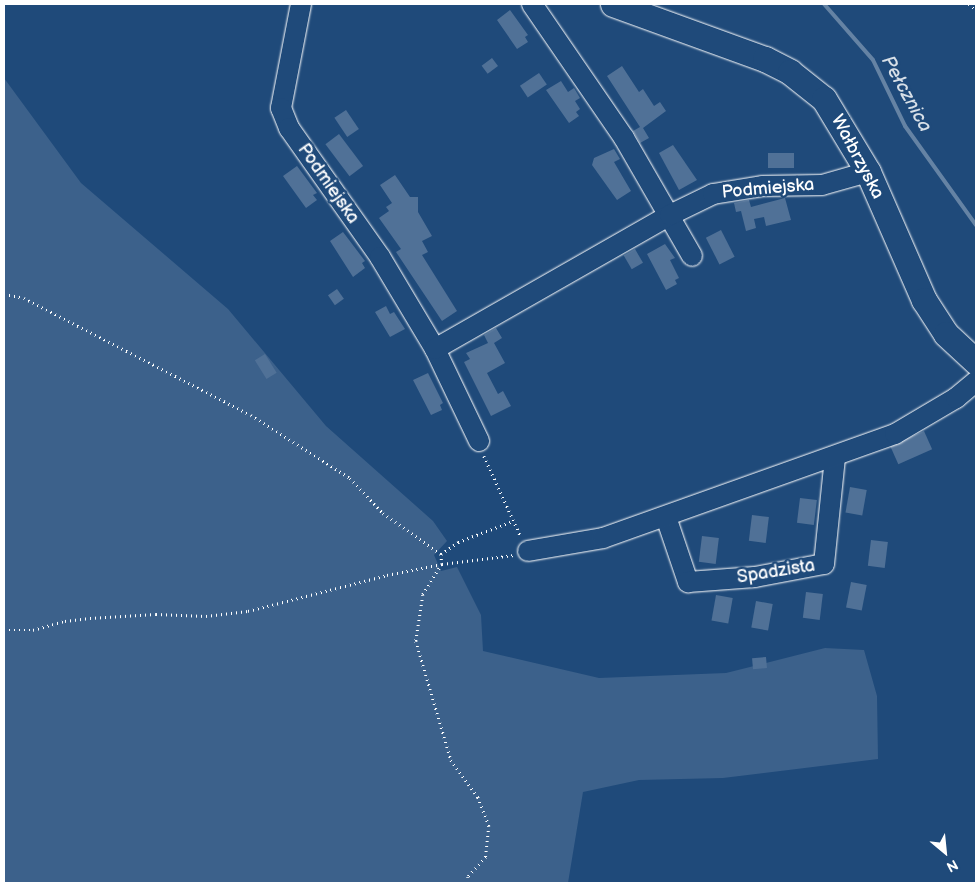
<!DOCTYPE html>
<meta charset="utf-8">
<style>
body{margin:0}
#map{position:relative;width:980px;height:887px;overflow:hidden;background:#1f4a7a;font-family:"Balsamiq Sans",sans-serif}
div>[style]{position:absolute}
.green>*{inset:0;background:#3c618b}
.stream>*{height:4px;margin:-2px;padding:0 2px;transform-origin:2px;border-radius:2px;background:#6583a4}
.building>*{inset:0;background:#507197;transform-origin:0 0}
.path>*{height:2.5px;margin-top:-1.25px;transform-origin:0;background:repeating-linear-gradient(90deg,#fff 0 1px,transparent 0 5px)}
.roads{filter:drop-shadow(0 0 1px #fff) drop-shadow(0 0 1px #fff)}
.minor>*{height:20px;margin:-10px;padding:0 10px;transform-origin:10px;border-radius:10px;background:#1f4a7a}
.major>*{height:25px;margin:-12.5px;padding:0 12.5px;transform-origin:12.5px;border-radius:12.5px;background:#1f4a7a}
span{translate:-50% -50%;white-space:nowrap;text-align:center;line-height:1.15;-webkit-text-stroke:5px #1f4a7a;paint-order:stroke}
.street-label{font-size:18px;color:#fff}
.water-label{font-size:19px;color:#d8e0e8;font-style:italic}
.frame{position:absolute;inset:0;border:5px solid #fff;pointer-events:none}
.north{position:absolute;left:920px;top:827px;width:50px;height:50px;-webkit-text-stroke:4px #1f4a7a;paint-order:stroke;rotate:152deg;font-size:14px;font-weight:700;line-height:20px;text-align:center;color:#fff}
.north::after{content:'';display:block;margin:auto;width:18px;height:22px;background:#fff;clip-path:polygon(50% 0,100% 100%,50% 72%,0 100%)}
</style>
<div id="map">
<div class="green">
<i style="clip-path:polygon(4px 78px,81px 183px,228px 309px,326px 426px,433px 521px,447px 541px,434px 555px,441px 571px,457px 567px,481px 615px,483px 651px,599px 678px,726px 673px,825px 648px,864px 650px,877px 696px,878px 759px,723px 778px,639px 780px,583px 792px,568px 883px,4px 883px)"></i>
</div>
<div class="stream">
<i style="left:824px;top:4px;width:74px;rotate:48.8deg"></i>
<i style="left:873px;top:60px;width:73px;rotate:64.1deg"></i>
<i style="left:905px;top:126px;width:122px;rotate:54.4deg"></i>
</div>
<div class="building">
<i style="clip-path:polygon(510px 10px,528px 35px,525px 37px,528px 42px,517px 49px,497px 20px)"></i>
<i style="left:492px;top:58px;width:10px;height:13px;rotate:53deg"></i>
<i style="clip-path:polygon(622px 66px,639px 92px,643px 89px,654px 106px,660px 102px,666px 111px,643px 128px,649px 138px,640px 143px,633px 131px,640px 127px,607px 76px)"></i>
<i style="left:539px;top:73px;width:14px;height:23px;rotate:56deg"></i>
<i style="clip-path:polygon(561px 81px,568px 92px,574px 88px,580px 98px,575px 101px,580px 109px,576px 112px,579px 116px,569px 123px,546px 90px)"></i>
<i style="left:346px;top:110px;width:23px;height:14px;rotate:56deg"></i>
<i style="left:339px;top:134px;width:40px;height:17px;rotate:53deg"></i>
<i style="clip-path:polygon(673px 145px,697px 180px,679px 190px,659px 153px)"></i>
<i style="clip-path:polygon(614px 149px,620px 159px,614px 162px,631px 191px,617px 200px,592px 165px,594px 158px)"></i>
<i style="left:768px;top:153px;width:26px;height:15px"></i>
<i style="clip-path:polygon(297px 166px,317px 193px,313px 195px,317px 200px,306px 208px,283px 176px)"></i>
<i style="clip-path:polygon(395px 175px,410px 197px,418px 197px,418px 212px,432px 236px,422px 241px,428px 252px,422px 255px,457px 311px,442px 321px,396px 252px,401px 249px,379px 218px,389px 211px,386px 207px,392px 203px,380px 185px)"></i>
<i style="clip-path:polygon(785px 198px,791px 220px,766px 226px,764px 217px,754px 219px,756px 228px,746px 231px,741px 211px,736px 212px,734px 203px,749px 200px,751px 207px)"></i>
<i style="left:721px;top:230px;width:30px;height:17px;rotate:63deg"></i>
<i style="clip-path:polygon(343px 232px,365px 261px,362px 263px,365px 268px,353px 277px,330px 241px)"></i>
<i style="clip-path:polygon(665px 244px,675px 258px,670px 260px,679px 278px,675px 280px,677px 284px,666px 290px,647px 254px)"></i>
<i style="left:635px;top:249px;width:16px;height:13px;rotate:60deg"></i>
<i style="left:337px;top:289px;width:12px;height:11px;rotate:55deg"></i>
<i style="clip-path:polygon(386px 306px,390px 314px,394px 312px,405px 329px,390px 337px,375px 312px)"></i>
<i style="clip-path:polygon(496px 328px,502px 338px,494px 343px,505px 363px,487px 373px,498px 394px,503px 391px,511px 406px,491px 416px,464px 362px,470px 359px,466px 353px,488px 343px,484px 335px)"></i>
<i style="left:265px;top:354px;width:22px;height:12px;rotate:58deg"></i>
<i style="clip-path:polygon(428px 373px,443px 403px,440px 405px,442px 410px,431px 415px,413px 380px)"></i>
<i style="left:924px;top:431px;width:20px;height:37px;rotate:66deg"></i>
<i style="left:850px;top:487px;width:17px;height:26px;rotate:10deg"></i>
<i style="left:800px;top:498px;width:17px;height:25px;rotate:7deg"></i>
<i style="left:752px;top:515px;width:17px;height:26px;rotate:7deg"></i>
<i style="left:702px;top:536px;width:17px;height:26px;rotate:7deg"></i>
<i style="left:871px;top:540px;width:17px;height:26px;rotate:7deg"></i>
<i style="left:851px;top:582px;width:16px;height:26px;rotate:11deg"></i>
<i style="left:806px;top:592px;width:17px;height:26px;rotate:7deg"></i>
<i style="left:716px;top:595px;width:17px;height:26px;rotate:10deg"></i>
<i style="left:756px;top:601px;width:17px;height:27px;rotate:10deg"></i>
<i style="left:766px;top:657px;width:11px;height:14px;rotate:85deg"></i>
</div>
<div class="path">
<i style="left:969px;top:4px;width:9px;rotate:41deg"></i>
<i style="left:4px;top:294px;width:20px;rotate:11deg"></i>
<i style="left:24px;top:298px;width:255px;rotate:27.3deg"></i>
<i style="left:251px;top:415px;width:117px;rotate:32.5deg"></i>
<i style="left:350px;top:478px;width:48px;rotate:46.7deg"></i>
<i style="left:383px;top:513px;width:71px;rotate:35.3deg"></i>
<i style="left:441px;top:554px;width:10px;rotate:84deg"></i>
<i style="left:442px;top:564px;width:36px;rotate:122deg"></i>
<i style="left:423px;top:595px;width:47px;rotate:98.7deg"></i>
<i style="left:416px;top:641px;width:124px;rotate:73.6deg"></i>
<i style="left:451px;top:760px;width:46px;rotate:53.9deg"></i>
<i style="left:478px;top:797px;width:31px;rotate:69deg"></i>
<i style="left:489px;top:826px;width:31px;rotate:96deg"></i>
<i style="left:486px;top:857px;width:27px;rotate:132deg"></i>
<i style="left:468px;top:877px;width:6px;rotate:90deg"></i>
<i style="left:484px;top:456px;width:89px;rotate:65.4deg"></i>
<i style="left:441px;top:554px;width:21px;rotate:-35deg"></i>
<i style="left:458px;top:542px;width:59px;rotate:-20.9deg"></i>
<i style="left:4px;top:630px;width:29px"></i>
<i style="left:33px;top:630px;width:33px;rotate:-16deg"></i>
<i style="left:65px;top:621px;width:25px;rotate:-7deg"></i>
<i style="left:90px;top:618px;width:66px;rotate:-3.5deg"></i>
<i style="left:156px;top:614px;width:50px;rotate:2.3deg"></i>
<i style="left:206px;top:616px;width:42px;rotate:-6.8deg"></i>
<i style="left:248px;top:611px;width:144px;rotate:-14.5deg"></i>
<i style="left:387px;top:575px;width:56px;rotate:-11.3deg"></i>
<i style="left:442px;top:564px;width:73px;rotate:-7.1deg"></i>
</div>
<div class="roads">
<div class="minor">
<i style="left:301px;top:4px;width:106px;rotate:100.9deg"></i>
<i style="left:281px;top:108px;width:22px;rotate:68deg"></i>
<i style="left:289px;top:128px;width:158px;rotate:54.8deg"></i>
<i style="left:380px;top:257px;width:107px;rotate:59.1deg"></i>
<i style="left:435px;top:349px;width:102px;rotate:64.4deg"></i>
<i style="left:532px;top:4px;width:163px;rotate:55.5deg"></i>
<i style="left:624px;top:138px;width:136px;rotate:60deg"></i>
<i style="left:435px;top:349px;width:271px;rotate:-29.7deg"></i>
<i style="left:670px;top:215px;width:48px;rotate:-26deg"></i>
<i style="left:713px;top:194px;width:51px;rotate:-9.1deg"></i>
<i style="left:763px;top:186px;width:59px;rotate:-1deg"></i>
<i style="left:822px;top:185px;width:48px;rotate:-15.8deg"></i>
<i style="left:666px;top:517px;width:69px;rotate:71.3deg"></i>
<i style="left:688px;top:582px;width:67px;rotate:-4.3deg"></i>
<i style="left:755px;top:577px;width:70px;rotate:-10.7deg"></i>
<i style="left:824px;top:564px;width:108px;rotate:-84.1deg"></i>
<i style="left:528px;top:551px;width:76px;rotate:-9.8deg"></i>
<i style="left:603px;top:538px;width:310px;rotate:-19.6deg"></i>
<i style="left:895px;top:434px;width:71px;rotate:-30.5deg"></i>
<i style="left:956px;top:398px;width:26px;rotate:-40deg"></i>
</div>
<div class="major">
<i style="left:613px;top:4px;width:162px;rotate:19.9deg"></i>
<i style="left:765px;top:59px;width:28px;rotate:27deg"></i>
<i style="left:790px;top:72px;width:43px;rotate:38.5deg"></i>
<i style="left:824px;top:99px;width:85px;rotate:58.9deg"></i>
<i style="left:868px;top:172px;width:140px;rotate:66.4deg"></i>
<i style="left:924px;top:300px;width:40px;rotate:57.1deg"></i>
<i style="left:946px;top:334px;width:41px;rotate:43deg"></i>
</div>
</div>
<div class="street-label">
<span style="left:857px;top:157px;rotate:62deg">Wałbrzyska</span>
<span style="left:328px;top:184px;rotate:55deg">Podmiejska</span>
<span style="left:768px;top:189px;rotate:-5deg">Podmiejska</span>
<span style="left:776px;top:572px;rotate:-9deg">Spadzista</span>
</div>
<div class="water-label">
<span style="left:906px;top:94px;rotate:61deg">Pełcznica</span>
</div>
<div class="frame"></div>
<div class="north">N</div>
</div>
